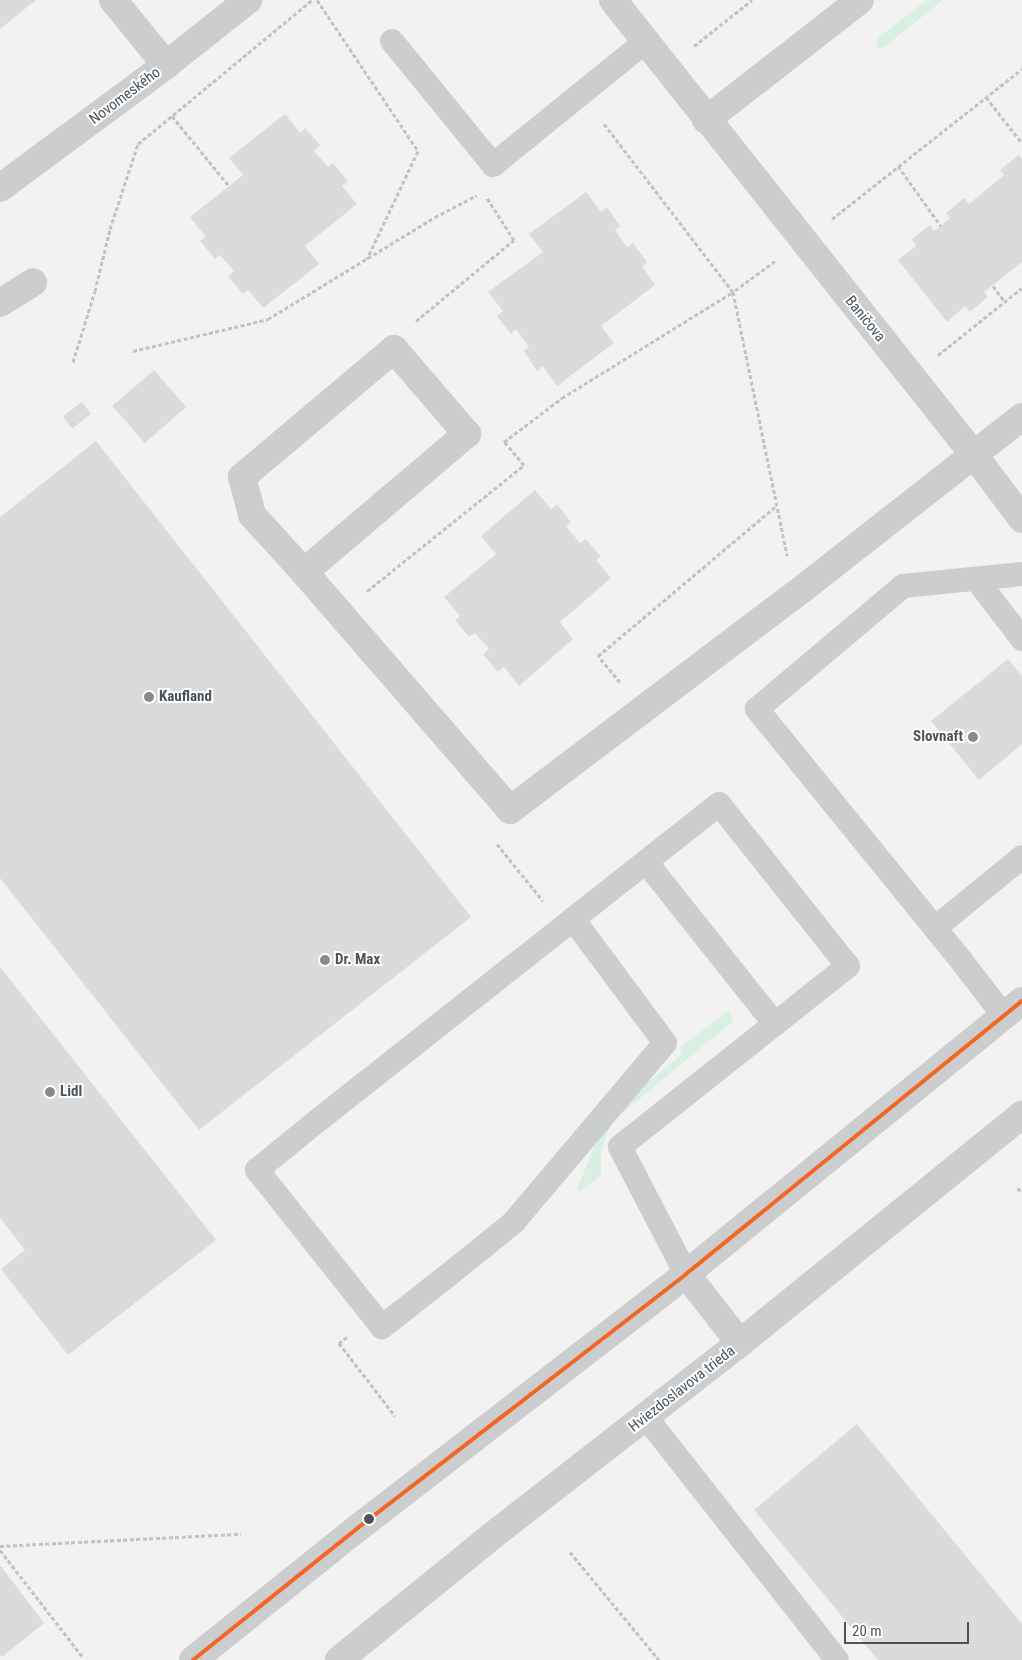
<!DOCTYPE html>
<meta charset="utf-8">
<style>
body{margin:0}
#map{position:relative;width:1022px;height:1660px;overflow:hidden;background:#f2f2f2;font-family:"Roboto Condensed",sans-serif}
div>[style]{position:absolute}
.green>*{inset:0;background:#d8efe2}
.building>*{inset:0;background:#dbdbdc;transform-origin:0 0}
.path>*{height:3px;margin-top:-1.5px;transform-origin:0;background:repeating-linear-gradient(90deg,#bbc5c2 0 4px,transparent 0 6.5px)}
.service>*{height:24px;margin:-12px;padding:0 12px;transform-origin:12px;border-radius:12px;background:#cccdcf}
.minor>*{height:28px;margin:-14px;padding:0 14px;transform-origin:14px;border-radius:14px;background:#cccdcf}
.tertiary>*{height:28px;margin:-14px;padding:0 14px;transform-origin:14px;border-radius:14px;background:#cccdcf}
.bus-1>*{height:4px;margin:-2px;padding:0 2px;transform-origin:2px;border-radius:2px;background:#f26522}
.dots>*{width:14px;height:14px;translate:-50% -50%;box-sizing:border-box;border:2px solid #fff;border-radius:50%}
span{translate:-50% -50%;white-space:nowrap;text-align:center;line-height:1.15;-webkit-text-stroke:4px #fff;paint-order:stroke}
.street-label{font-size:15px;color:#4a545d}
.poi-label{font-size:15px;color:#4a545d;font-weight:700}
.left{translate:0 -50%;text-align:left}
.right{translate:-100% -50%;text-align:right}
.scale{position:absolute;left:844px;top:1622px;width:125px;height:22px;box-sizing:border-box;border:2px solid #4a545d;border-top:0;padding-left:6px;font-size:15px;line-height:18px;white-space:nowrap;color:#4a545d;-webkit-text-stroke:4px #fff;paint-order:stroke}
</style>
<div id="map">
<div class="green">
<i style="clip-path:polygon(927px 0,943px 0,883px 48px,878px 47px,876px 44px,878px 38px)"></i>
<i style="clip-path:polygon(728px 1011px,733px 1018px,732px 1022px,614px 1120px,606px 1135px,601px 1151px,601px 1175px,578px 1193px,577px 1189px,602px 1128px,632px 1095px,680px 1056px,681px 1047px)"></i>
</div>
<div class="building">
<i style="clip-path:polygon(0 0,36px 0,0 29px)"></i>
<i style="clip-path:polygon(285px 114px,300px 133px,305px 128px,320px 145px,314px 151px,328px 167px,333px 163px,348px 181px,342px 186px,357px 204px,305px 246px,319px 264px,263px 308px,248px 290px,243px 294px,228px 276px,234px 271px,220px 255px,215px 259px,200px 241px,206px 237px,190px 217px,243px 175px,229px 158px)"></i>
<i style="clip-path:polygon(1019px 155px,1022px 159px,1022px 262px,984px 292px,988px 297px,970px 312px,965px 306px,947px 322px,898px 260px,916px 246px,912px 239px,930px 225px,934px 231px,941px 226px,950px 218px,946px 213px,964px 198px,969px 204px,1004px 175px,1000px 170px)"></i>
<i style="clip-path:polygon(586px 192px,601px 212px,607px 207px,620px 226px,615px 230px,627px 247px,633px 243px,647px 262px,642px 266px,655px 285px,601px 326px,614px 343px,557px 386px,543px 366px,537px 371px,524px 351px,529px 347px,516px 329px,511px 334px,497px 316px,503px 311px,488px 292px,543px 252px,529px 234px)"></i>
<i style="left:154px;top:370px;width:49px;height:55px;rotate:49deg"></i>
<i style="left:82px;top:402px;width:15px;height:24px;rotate:53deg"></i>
<i style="clip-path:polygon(96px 441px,471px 917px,199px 1130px,0 878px,0 517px)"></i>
<i style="clip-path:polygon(535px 490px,551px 509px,557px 504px,571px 522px,566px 526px,580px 543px,586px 539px,601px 557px,596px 560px,611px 578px,560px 622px,573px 639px,519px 686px,504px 667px,498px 672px,483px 654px,489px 649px,475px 633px,469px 637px,455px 620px,460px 616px,444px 597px,496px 554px,481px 536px)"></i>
<i style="clip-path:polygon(1008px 659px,1022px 676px,1022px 744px,979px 780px,931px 721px)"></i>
<i style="clip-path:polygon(0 967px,216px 1240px,68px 1355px,1px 1269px,25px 1250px,0 1218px)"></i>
<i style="clip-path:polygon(857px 1424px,1022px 1624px,1022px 1660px,878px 1660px,754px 1510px)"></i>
<i style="clip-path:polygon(0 1565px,44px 1623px,2px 1657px,0 1654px)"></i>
</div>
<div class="path">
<i style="left:317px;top:0;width:182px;rotate:56.2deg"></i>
<i style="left:418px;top:151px;width:119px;rotate:115.3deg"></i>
<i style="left:694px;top:46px;width:74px;rotate:-38.4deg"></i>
<i style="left:986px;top:97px;width:58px;rotate:52deg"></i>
<i style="left:172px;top:116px;width:90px;rotate:50.8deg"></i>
<i style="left:898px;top:166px;width:74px;rotate:54.4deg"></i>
<i style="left:832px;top:219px;width:242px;rotate:-38.3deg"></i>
<i style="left:775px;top:261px;width:52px;rotate:143.6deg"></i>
<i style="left:733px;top:292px;width:269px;rotate:78.4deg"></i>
<i style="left:993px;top:286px;width:20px;rotate:53deg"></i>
<i style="left:416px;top:321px;width:127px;rotate:-39.6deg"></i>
<i style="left:514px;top:240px;width:50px;rotate:-122.7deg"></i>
<i style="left:133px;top:351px;width:139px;rotate:-13.3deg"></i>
<i style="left:268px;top:319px;width:196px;rotate:-31.4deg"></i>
<i style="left:435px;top:217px;width:47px;rotate:-27.6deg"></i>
<i style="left:938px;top:355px;width:107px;rotate:-38.6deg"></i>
<i style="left:73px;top:362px;width:74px;rotate:-72.8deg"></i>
<i style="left:95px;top:291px;width:64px;rotate:-76.4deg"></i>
<i style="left:110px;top:229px;width:89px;rotate:-71.8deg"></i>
<i style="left:138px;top:144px;width:226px;rotate:-39.6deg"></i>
<i style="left:504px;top:442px;width:73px;rotate:-37.2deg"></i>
<i style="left:562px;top:398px;width:201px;rotate:-31.8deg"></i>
<i style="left:733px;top:292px;width:215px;rotate:-127.5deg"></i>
<i style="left:367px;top:591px;width:201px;rotate:-38.7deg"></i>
<i style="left:524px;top:465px;width:33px;rotate:-130deg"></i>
<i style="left:620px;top:682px;width:34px;rotate:-130deg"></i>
<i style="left:598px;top:656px;width:233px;rotate:-40.1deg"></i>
<i style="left:497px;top:844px;width:73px;rotate:51.1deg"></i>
<i style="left:1017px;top:1189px;width:5px;rotate:11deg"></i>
<i style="left:347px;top:1337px;width:10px;rotate:143deg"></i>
<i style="left:339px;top:1343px;width:92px;rotate:52.5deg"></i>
<i style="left:0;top:1546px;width:241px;rotate:-2.9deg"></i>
<i style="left:0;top:1550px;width:134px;rotate:52.3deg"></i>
<i style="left:570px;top:1552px;width:140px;rotate:50.5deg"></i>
</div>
<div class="service">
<i style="left:392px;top:41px;width:160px;rotate:50.8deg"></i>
<i style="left:493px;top:165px;width:196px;rotate:-39deg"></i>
<i style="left:976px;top:579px;width:76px;rotate:52.5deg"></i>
<i style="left:646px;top:862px;width:207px;rotate:51.5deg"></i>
<i style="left:573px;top:919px;width:154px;rotate:53.4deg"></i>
<i style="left:665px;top:1043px;width:234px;rotate:130.2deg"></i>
<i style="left:514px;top:1222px;width:86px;rotate:141.1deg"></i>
<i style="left:447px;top:1276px;width:83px;rotate:141.9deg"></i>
<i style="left:382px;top:1327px;width:201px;rotate:-128.5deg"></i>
<i style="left:257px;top:1170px;width:82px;rotate:-39.1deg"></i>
<i style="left:321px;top:1118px;width:507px;rotate:-38.27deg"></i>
<i style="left:719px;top:804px;width:207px;rotate:51.5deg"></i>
<i style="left:848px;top:966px;width:291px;rotate:141.6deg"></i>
<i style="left:620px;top:1147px;width:143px;rotate:62.5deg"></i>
<i style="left:935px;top:928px;width:112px;rotate:-39.2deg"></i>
<i style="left:1004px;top:1016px;width:78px;rotate:-127.7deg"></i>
<i style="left:956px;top:954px;width:316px;rotate:-129.1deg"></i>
<i style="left:757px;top:709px;width:191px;rotate:-40.1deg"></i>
<i style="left:903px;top:586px;width:120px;rotate:-5.8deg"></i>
<i style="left:645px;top:1416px;width:310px;rotate:51.8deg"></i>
</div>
<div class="minor">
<i style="left:113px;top:0;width:84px;rotate:50.8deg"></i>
<i style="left:613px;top:0;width:581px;rotate:51.57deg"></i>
<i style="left:974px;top:455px;width:80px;rotate:53.1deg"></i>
<i style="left:706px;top:120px;width:195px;rotate:-37.9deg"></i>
<i style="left:0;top:188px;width:207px;rotate:-36.5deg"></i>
<i style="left:166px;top:65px;width:105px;rotate:-38.4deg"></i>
<i style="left:0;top:303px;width:39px;rotate:-32deg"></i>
<i style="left:304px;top:572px;width:214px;rotate:-40.3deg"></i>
<i style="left:467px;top:434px;width:112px;rotate:-130.7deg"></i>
<i style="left:394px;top:349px;width:199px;rotate:139.9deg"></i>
<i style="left:242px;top:477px;width:39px;rotate:75deg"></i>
<i style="left:252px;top:515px;width:77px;rotate:47.6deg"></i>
<i style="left:304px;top:572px;width:315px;rotate:49.1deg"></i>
<i style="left:510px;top:810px;width:358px;rotate:-37.1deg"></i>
<i style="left:796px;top:594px;width:287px;rotate:-38.1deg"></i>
</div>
<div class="tertiary">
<i style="left:686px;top:1274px;width:88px;rotate:52deg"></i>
<i style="left:193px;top:1660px;width:218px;rotate:-38.7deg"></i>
<i style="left:363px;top:1524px;width:408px;rotate:-37.7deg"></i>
<i style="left:686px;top:1274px;width:433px;rotate:-39.1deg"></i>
<i style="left:339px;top:1660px;width:208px;rotate:-39deg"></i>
<i style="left:501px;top:1529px;width:303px;rotate:-37.9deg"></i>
<i style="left:740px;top:1343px;width:363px;rotate:-39deg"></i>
</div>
<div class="bus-1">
<i style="left:193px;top:1660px;width:218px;rotate:-38.7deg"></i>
<i style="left:363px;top:1524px;width:408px;rotate:-37.7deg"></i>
<i style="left:686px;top:1274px;width:433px;rotate:-39.1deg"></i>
</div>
<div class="dots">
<i style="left:149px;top:697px;background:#858b91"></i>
<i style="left:973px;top:737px;background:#858b91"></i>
<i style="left:325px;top:960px;background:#858b91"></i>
<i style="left:50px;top:1092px;background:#858b91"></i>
<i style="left:369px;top:1519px;background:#4a545d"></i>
</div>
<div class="street-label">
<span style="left:125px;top:96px;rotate:-37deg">Novomeského</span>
<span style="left:865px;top:319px;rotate:51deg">Baničova</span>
<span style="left:682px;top:1389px;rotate:-38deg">Hviezdoslavova trieda</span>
</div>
<div class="poi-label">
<span class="left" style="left:159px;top:697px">Kaufland</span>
<span class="right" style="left:963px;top:737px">Slovnaft</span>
<span class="left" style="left:335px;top:960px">Dr. Max</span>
<span class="left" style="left:60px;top:1092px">Lidl</span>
</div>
<div class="scale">20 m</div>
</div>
